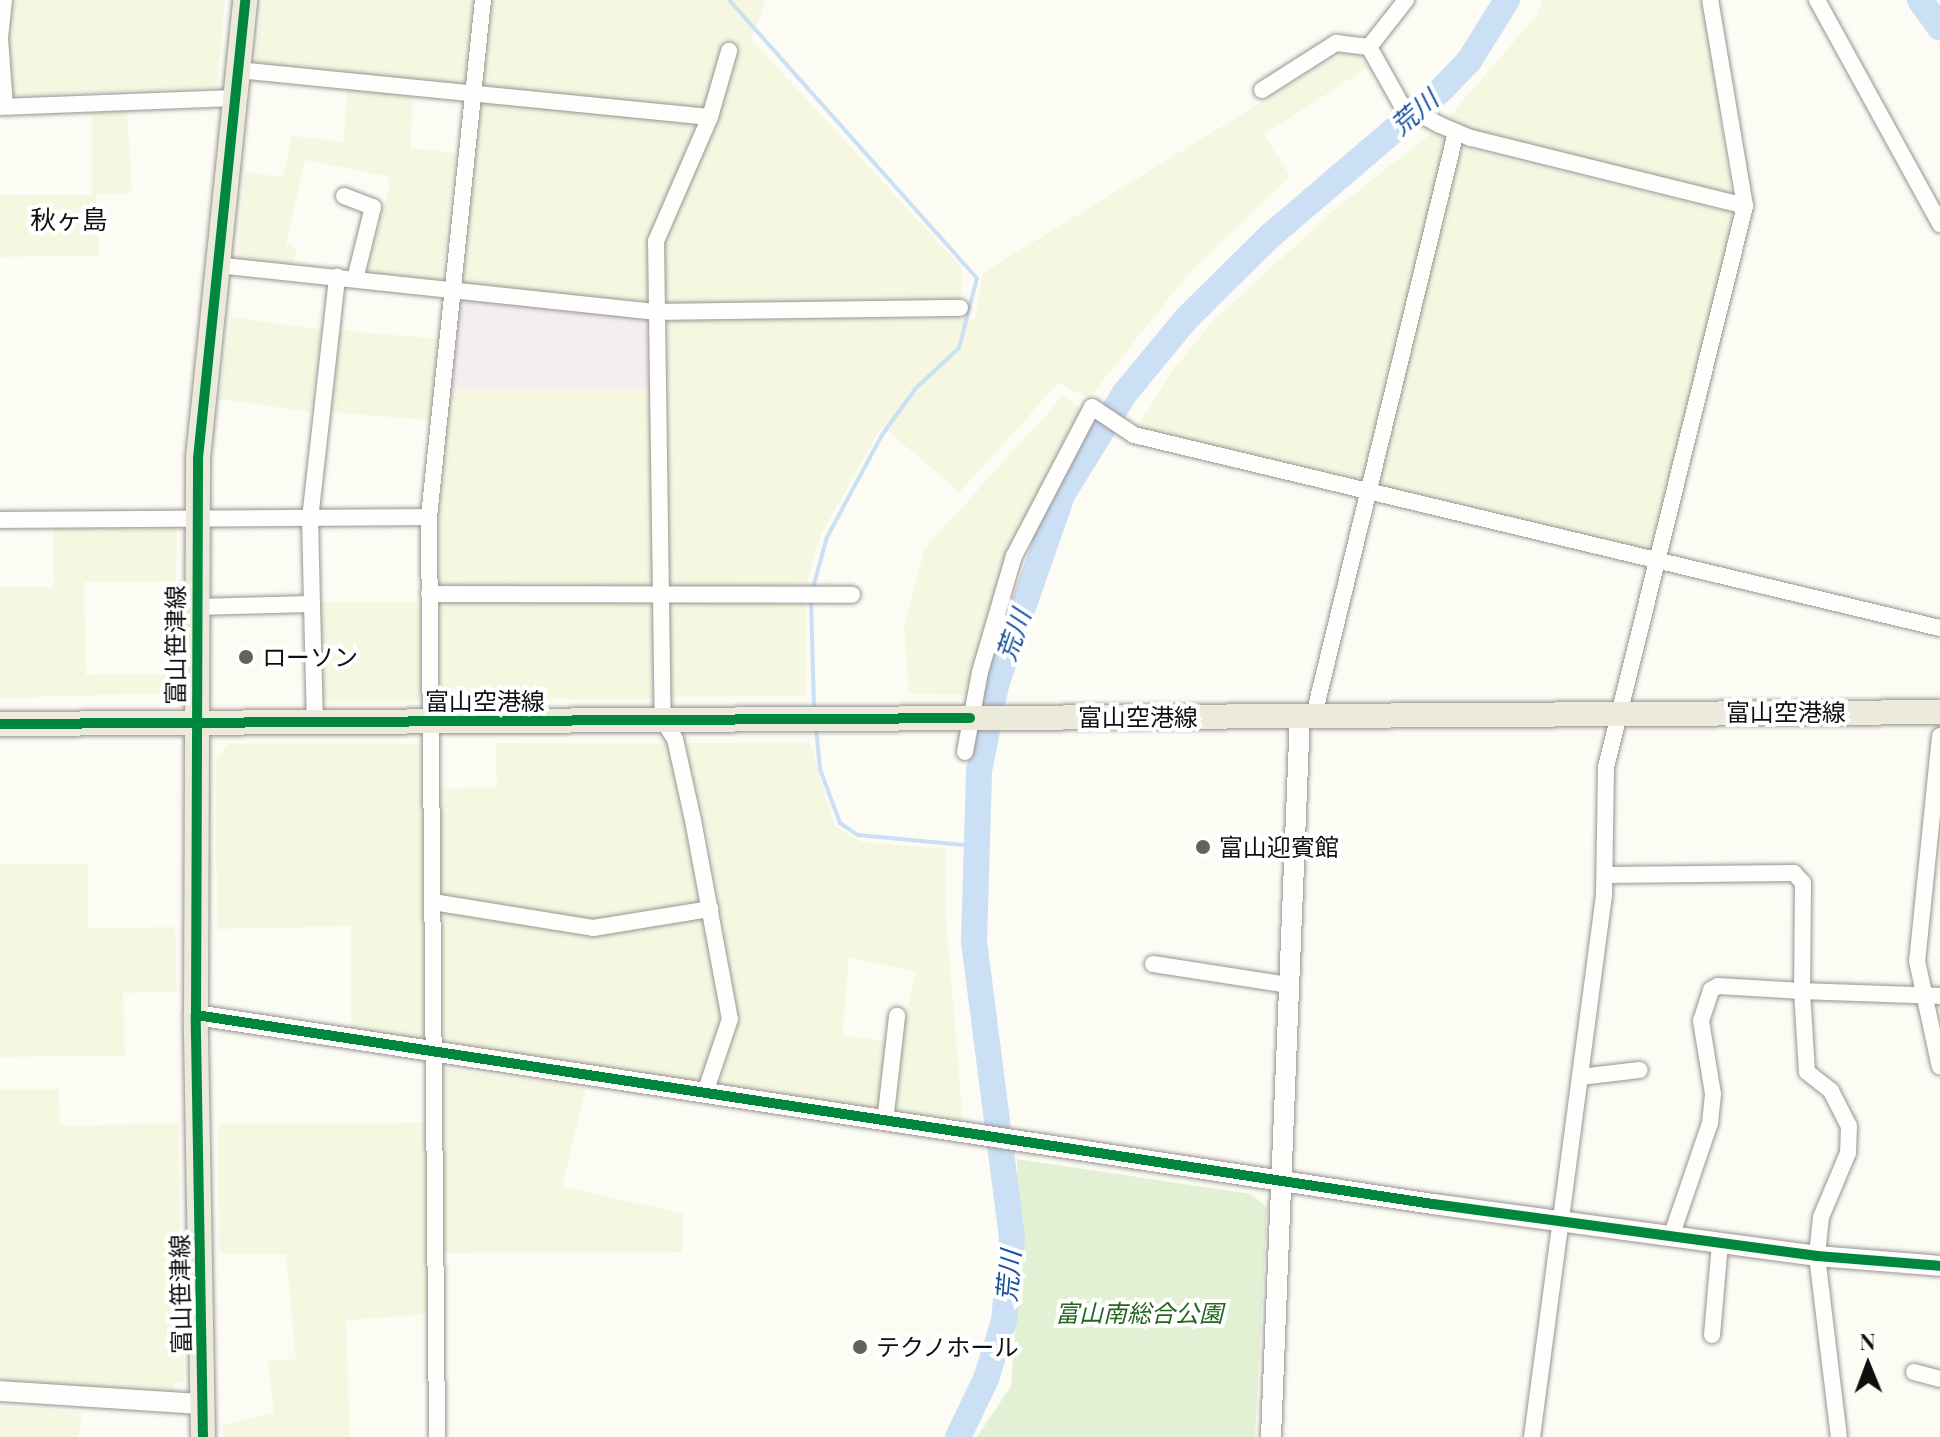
<!DOCTYPE html>
<meta charset="utf-8">
<style>
body{margin:0}
#map{position:relative;width:1940px;height:1437px;overflow:hidden;background:#fcfbf4;font-family:"Playfair Display","Noto Sans JP",serif}
div>[style]{position:absolute}
.industrial>*{inset:0;background:#f4eef0}
.farmland>*{inset:0;background:#f6f7e1;transform-origin:0 0}
.green>*{inset:0;background:#e2f1d4}
.stream>*{height:4px;margin:-2px;padding:0 2px;transform-origin:2px;border-radius:2px;background:#cbe0f5}
.river>*{height:26px;margin:-13px;padding:0 13px;transform-origin:13px;border-radius:13px;background:#cbe0f5}
.roads{filter:drop-shadow(0 0 2px #969592) drop-shadow(0 0 2px #969592)}
.minor>*{height:16px;margin:-8px;padding:0 8px;transform-origin:8px;border-radius:8px;background:#fffefd}
.tertiary>*{height:20px;margin:-10px;padding:0 10px;transform-origin:10px;border-radius:10px;background:#fffefd}
.primary>*{height:24px;margin:-12px;padding:0 12px;transform-origin:12px;border-radius:12px;background:#eceada}
.cycleway>*{height:10px;margin:-5px;padding:0 5px;transform-origin:5px;border-radius:5px;background:#00873e}
.dots>*{width:22px;height:22px;translate:-50% -50%;box-sizing:border-box;border:4px solid #fff;border-radius:50%}
span{translate:-50% -50%;white-space:nowrap;text-align:center;line-height:1.15;-webkit-text-stroke:8px #fff;paint-order:stroke}
.street-label{font-size:24px;color:#0f0f0f}
.poi-label{font-size:24px;color:#0f0f0f}
.left{translate:0 -50%;text-align:left}
.park-label{font-size:24px;color:#246520;font-style:italic}
.water-label{font-size:26px;color:#1a519e;font-style:italic}
.neighbourhood-label{font-size:26px;color:#0f0f0f}
.north{position:absolute;left:1828px;top:1325px;width:80px;height:80px;-webkit-text-stroke:6px #fff;paint-order:stroke;rotate:359deg;font-size:22px;font-weight:700;line-height:32px;text-align:center;color:#0f0f0f}
.north::after{content:'';display:block;margin:auto;width:28px;height:36px;background:#0f0f0f;clip-path:polygon(50% 0,100% 100%,50% 72%,0 100%)}
</style>
<div id="map">
<div class="industrial">
<i style="clip-path:polygon(458px 298px,652px 316px,654px 390px,450px 389px)"></i>
</div>
<div class="farmland">
<i style="clip-path:polygon(10px 0,225px 0,217px 88px,12px 95px,6px 38px)"></i>
<i style="clip-path:polygon(263px 0,474px 0,466px 88px,255px 65px)"></i>
<i style="clip-path:polygon(490px 0,766px 0,751px 39px,962px 268px,961px 302px,667px 305px,663px 239px,709px 112px,481px 88px)"></i>
<i style="clip-path:polygon(1543px 0,1703px 0,1731px 193px,1477px 134px,1449px 117px,1537px 15px)"></i>
<i style="clip-path:polygon(1358px 53px,1367px 68px,1264px 134px,1290px 176px,1190px 272px,1089px 398px,1058px 383px,960px 492px,882px 426px,820px 536px,806px 586px,667px 588px,669px 317px,975px 319px,983px 273px,1340px 54px)"></i>
<i style="clip-path:polygon(347px 88px,413px 96px,410px 148px,456px 153px,441px 282px,367px 273px,390px 185px,387px 176px,305px 160px,286px 244px,297px 249px,293px 266px,237px 260px,245px 172px,283px 177px,292px 136px,344px 142px)"></i>
<i style="clip-path:polygon(481px 101px,703px 123px,650px 238px,653px 302px,461px 284px)"></i>
<i style="clip-path:polygon(127px 110px,132px 193px,96px 195px,99px 256px,0 257px,0 195px,92px 195px,92px 112px)"></i>
<i style="clip-path:polygon(1432px 133px,1449px 139px,1365px 480px,1137px 427px,1173px 370px,1214px 320px,1340px 205px)"></i>
<i style="clip-path:polygon(1462px 148px,1728px 212px,1735px 219px,1651px 553px,1377px 485px)"></i>
<i style="left:231px;top:317px;width:92px;height:83px;rotate:8deg"></i>
<i style="left:337px;top:330px;width:103px;height:82px;rotate:5deg"></i>
<i style="clip-path:polygon(450px 389px,654px 390px,653px 587px,437px 589px,437px 515px)"></i>
<i style="clip-path:polygon(1063px 396px,1082px 410px,1018px 530px,992px 598px,967px 695px,909px 694px,904px 626px,925px 548px)"></i>
<i style="clip-path:polygon(53px 526px,177px 526px,176px 581px,84px 582px,86px 675px,174px 674px,178px 683px,166px 693px,0 698px,0 587px,54px 587px)"></i>
<i style="left:653px;top:600px;width:99px;height:216px;rotate:90deg"></i>
<i style="left:668px;top:601px;width:138px;height:95px"></i>
<i style="left:319px;top:602px;width:103px;height:99px"></i>
<i style="clip-path:polygon(496px 743px,669px 744px,721px 1018px,700px 1084px,439px 1044px,439px 789px,497px 787px)"></i>
<i style="clip-path:polygon(685px 743px,810px 743px,835px 826px,861px 842px,946px 849px,946px 920px,963px 1121px,895px 1111px,900px 1037px,916px 972px,849px 957px,842px 1035px,886px 1041px,879px 1108px,719px 1084px,739px 1017px,706px 825px)"></i>
<i style="clip-path:polygon(228px 744px,424px 744px,424px 1040px,351px 1030px,351px 926px,217px 929px,216px 760px)"></i>
<i style="clip-path:polygon(0 864px,88px 864px,88px 928px,175px 927px,177px 992px,123px 993px,125px 1056px,0 1057px)"></i>
<i style="clip-path:polygon(440px 1068px,586px 1087px,562px 1186px,683px 1214px,682px 1252px,441px 1253px)"></i>
<i style="clip-path:polygon(0 1089px,59px 1089px,60px 1126px,178px 1123px,184px 1383px,175px 1383px,174px 1392px,0 1383px)"></i>
<i style="clip-path:polygon(428px 1123px,429px 1314px,346px 1320px,350px 1437px,223px 1437px,223px 1425px,274px 1413px,268px 1360px,296px 1359px,286px 1254px,219px 1253px,218px 1124px)"></i>
<i style="clip-path:polygon(0 1407px,82px 1412px,78px 1437px,0 1437px)"></i>
</div>
<div class="green">
<i style="clip-path:polygon(1017px 1159px,1251px 1194px,1267px 1208px,1255px 1437px,977px 1437px,1011px 1386px,1020px 1269px)"></i>
</div>
<div class="stream">
<i style="left:729px;top:0;width:373px;rotate:48.3deg"></i>
<i style="left:977px;top:278px;width:72px;rotate:104.4deg"></i>
<i style="left:959px;top:348px;width:59px;rotate:137.1deg"></i>
<i style="left:916px;top:388px;width:58px;rotate:125.9deg"></i>
<i style="left:882px;top:435px;width:116px;rotate:118.3deg"></i>
<i style="left:827px;top:537px;width:56px;rotate:105.5deg"></i>
<i style="left:811px;top:600px;width:110px;rotate:88.4deg"></i>
<i style="left:816px;top:727px;width:42px;rotate:84.6deg"></i>
<i style="left:820px;top:769px;width:58px;rotate:69.7deg"></i>
<i style="left:840px;top:823px;width:22px;rotate:34deg"></i>
<i style="left:858px;top:835px;width:117px;rotate:5.4deg"></i>
</div>
<div class="river">
<i style="left:1920px;top:0;width:34px;rotate:54deg"></i>
<i style="left:958px;top:1437px;width:64px;rotate:-64.2deg"></i>
<i style="left:986px;top:1379px;width:61px;rotate:-72.8deg"></i>
<i style="left:1004px;top:1321px;width:83px;rotate:-84.5deg"></i>
<i style="left:1012px;top:1238px;width:298px;rotate:-97.3deg"></i>
<i style="left:974px;top:942px;width:171px;rotate:-88.3deg"></i>
<i style="left:979px;top:771px;width:88px;rotate:-78.8deg"></i>
<i style="left:996px;top:685px;width:201px;rotate:-70.8deg"></i>
<i style="left:1062px;top:495px;width:120px;rotate:-58.3deg"></i>
<i style="left:1125px;top:393px;width:96px;rotate:-50.5deg"></i>
<i style="left:1186px;top:319px;width:118px;rotate:-44.7deg"></i>
<i style="left:1270px;top:236px;width:223px;rotate:-40.5deg"></i>
<i style="left:1440px;top:91px;width:42px;rotate:-46deg"></i>
<i style="left:1469px;top:61px;width:72px;rotate:-58.1deg"></i>
</div>
<div class="roads">
<div class="minor">
<i style="left:1817px;top:0;width:256px;rotate:61.2deg"></i>
<i style="left:0;top:38px;width:68px;rotate:85.8deg"></i>
<i style="left:0;top:38px;width:38px;rotate:-84deg"></i>
<i style="left:1369px;top:47px;width:65px;rotate:60.7deg"></i>
<i style="left:1401px;top:104px;width:44px;rotate:28.3deg"></i>
<i style="left:1440px;top:125px;width:34px;rotate:23deg"></i>
<i style="left:1471px;top:138px;width:282px;rotate:13.9deg"></i>
<i style="left:1369px;top:47px;width:60px;rotate:-51.8deg"></i>
<i style="left:238px;top:70px;width:474px;rotate:5.7deg"></i>
<i style="left:710px;top:117px;width:135px;rotate:113.5deg"></i>
<i style="left:656px;top:241px;width:479px;rotate:89.2deg"></i>
<i style="left:663px;top:720px;width:22px;rotate:58deg"></i>
<i style="left:675px;top:739px;width:83px;rotate:77.5deg"></i>
<i style="left:693px;top:820px;width:202px;rotate:79.5deg"></i>
<i style="left:730px;top:1019px;width:78px;rotate:108.7deg"></i>
<i style="left:1262px;top:90px;width:88px;rotate:-32.4deg"></i>
<i style="left:1336px;top:43px;width:33px;rotate:7deg"></i>
<i style="left:0;top:107px;width:234px;rotate:-2.2deg"></i>
<i style="left:710px;top:117px;width:69px;rotate:-73.9deg"></i>
<i style="left:344px;top:196px;width:31px;rotate:21deg"></i>
<i style="left:373px;top:207px;width:74px;rotate:104deg"></i>
<i style="left:216px;top:265px;width:445px;rotate:6.1deg"></i>
<i style="left:659px;top:312px;width:301px;rotate:-0.8deg"></i>
<i style="left:0;top:520px;width:429px;rotate:-0.4deg"></i>
<i style="left:429px;top:594px;width:423px;rotate:0.1deg"></i>
<i style="left:312px;top:604px;width:85px;rotate:-91.3deg"></i>
<i style="left:310px;top:519px;width:244px;rotate:-83.6deg"></i>
<i style="left:195px;top:607px;width:117px;rotate:-1.5deg"></i>
<i style="left:312px;top:604px;width:119px;rotate:88.6deg"></i>
<i style="left:1314px;top:715px;width:600px;rotate:-76.31deg"></i>
<i style="left:1940px;top:736px;width:226px;rotate:95.8deg"></i>
<i style="left:1917px;top:961px;width:108px;rotate:77.8deg"></i>
<i style="left:965px;top:752px;width:81px;rotate:-79.4deg"></i>
<i style="left:980px;top:672px;width:121px;rotate:-73.7deg"></i>
<i style="left:1014px;top:556px;width:168px;rotate:-62.4deg"></i>
<i style="left:1092px;top:407px;width:50px;rotate:33.7deg"></i>
<i style="left:1134px;top:435px;width:829px;rotate:13.47deg"></i>
<i style="left:1605px;top:875px;width:189px;rotate:-0.6deg"></i>
<i style="left:1794px;top:873px;width:13px;rotate:48deg"></i>
<i style="left:1803px;top:883px;width:108px;rotate:90.5deg"></i>
<i style="left:1802px;top:991px;width:138px;rotate:2.1deg"></i>
<i style="left:433px;top:902px;width:162px;rotate:9.2deg"></i>
<i style="left:593px;top:928px;width:119px;rotate:-9.2deg"></i>
<i style="left:1153px;top:964px;width:138px;rotate:8.8deg"></i>
<i style="left:1580px;top:1077px;width:60px;rotate:-6.7deg"></i>
<i style="left:885px;top:1122px;width:107px;rotate:-83.5deg"></i>
<i style="left:1671px;top:1237px;width:120px;rotate:-71.1deg"></i>
<i style="left:1710px;top:1123px;width:29px;rotate:-84deg"></i>
<i style="left:1713px;top:1094px;width:74px;rotate:-99.3deg"></i>
<i style="left:1701px;top:1021px;width:33px;rotate:-72deg"></i>
<i style="left:1711px;top:990px;width:8px;rotate:-30deg"></i>
<i style="left:1718px;top:986px;width:84px;rotate:3.4deg"></i>
<i style="left:1802px;top:991px;width:81px;rotate:86.5deg"></i>
<i style="left:1807px;top:1072px;width:31px;rotate:38deg"></i>
<i style="left:1831px;top:1091px;width:39px;rotate:63deg"></i>
<i style="left:1849px;top:1126px;width:27px;rotate:92deg"></i>
<i style="left:1848px;top:1153px;width:69px;rotate:112.9deg"></i>
<i style="left:1821px;top:1217px;width:39px;rotate:96deg"></i>
<i style="left:1817px;top:1256px;width:182px;rotate:83.1deg"></i>
<i style="left:1712px;top:1335px;width:92px;rotate:-85deg"></i>
<i style="left:1914px;top:1372px;width:27px;rotate:15deg"></i>
<i style="left:437px;top:1437px;width:920px;rotate:-90.5deg"></i>
<i style="left:429px;top:517px;width:520px;rotate:-84.04deg"></i>
<i style="left:1532px;top:1437px;width:547px;rotate:-82.43deg"></i>
<i style="left:1604px;top:895px;width:128px;rotate:-89.1deg"></i>
<i style="left:1606px;top:767px;width:578px;rotate:-76.08deg"></i>
<i style="left:1745px;top:206px;width:209px;rotate:-99.6deg"></i>
</div>
<div class="tertiary">
<i style="left:196px;top:1015px;width:1251px;rotate:8.69deg"></i>
<i style="left:1433px;top:1204px;width:388px;rotate:7.7deg"></i>
<i style="left:1817px;top:1256px;width:123px;rotate:4.6deg"></i>
<i style="left:0;top:1391px;width:202px;rotate:3.7deg"></i>
<i style="left:1271px;top:1437px;width:722px;rotate:-87.7deg"></i>
</div>
<div class="primary">
<i style="left:0;top:724px;width:1940px;rotate:-0.35deg"></i>
<i style="left:203px;top:1437px;width:422px;rotate:-91deg"></i>
<i style="left:196px;top:1015px;width:557px;rotate:-89.79deg"></i>
<i style="left:198px;top:458px;width:460px;rotate:-84.1deg"></i>
</div>
</div>
<div class="cycleway">
<i style="left:0;top:724px;width:970px;rotate:-0.35deg"></i>
<i style="left:196px;top:1015px;width:1251px;rotate:8.69deg"></i>
<i style="left:1433px;top:1204px;width:388px;rotate:7.7deg"></i>
<i style="left:1817px;top:1256px;width:123px;rotate:4.6deg"></i>
<i style="left:203px;top:1437px;width:422px;rotate:-91deg"></i>
<i style="left:196px;top:1015px;width:557px;rotate:-89.79deg"></i>
<i style="left:198px;top:458px;width:460px;rotate:-84.1deg"></i>
</div>
<div class="dots">
<i style="left:246px;top:657px;background:#62625f"></i>
<i style="left:1203px;top:847px;background:#62625f"></i>
<i style="left:860px;top:1347px;background:#62625f"></i>
</div>
<div class="street-label">
<span style="left:175px;top:645px;rotate:-90deg">富山笹津線</span>
<span style="left:485px;top:701px">富山空港線</span>
<span style="left:1786px;top:712px">富山空港線</span>
<span style="left:1138px;top:717px">富山空港線</span>
<span style="left:180px;top:1294px;rotate:-91deg">富山笹津線</span>
</div>
<div class="poi-label">
<span class="left" style="left:262px;top:657px">ローソン</span>
<span class="left" style="left:1219px;top:847px">富山迎賓館</span>
<span class="left" style="left:876px;top:1347px">テクノホール</span>
</div>
<div class="park-label">
<span style="left:1139px;top:1313px">富山南総合公園</span>
</div>
<div class="water-label">
<span style="left:1414px;top:112px;rotate:-41deg">荒川</span>
<span style="left:1013px;top:635px;rotate:-71deg">荒川</span>
<span style="left:1008px;top:1276px;rotate:-85deg">荒川</span>
</div>
<div class="neighbourhood-label">
<span style="left:69px;top:219px">秋ヶ島</span>
</div>
<div class="north">N</div>
</div>
